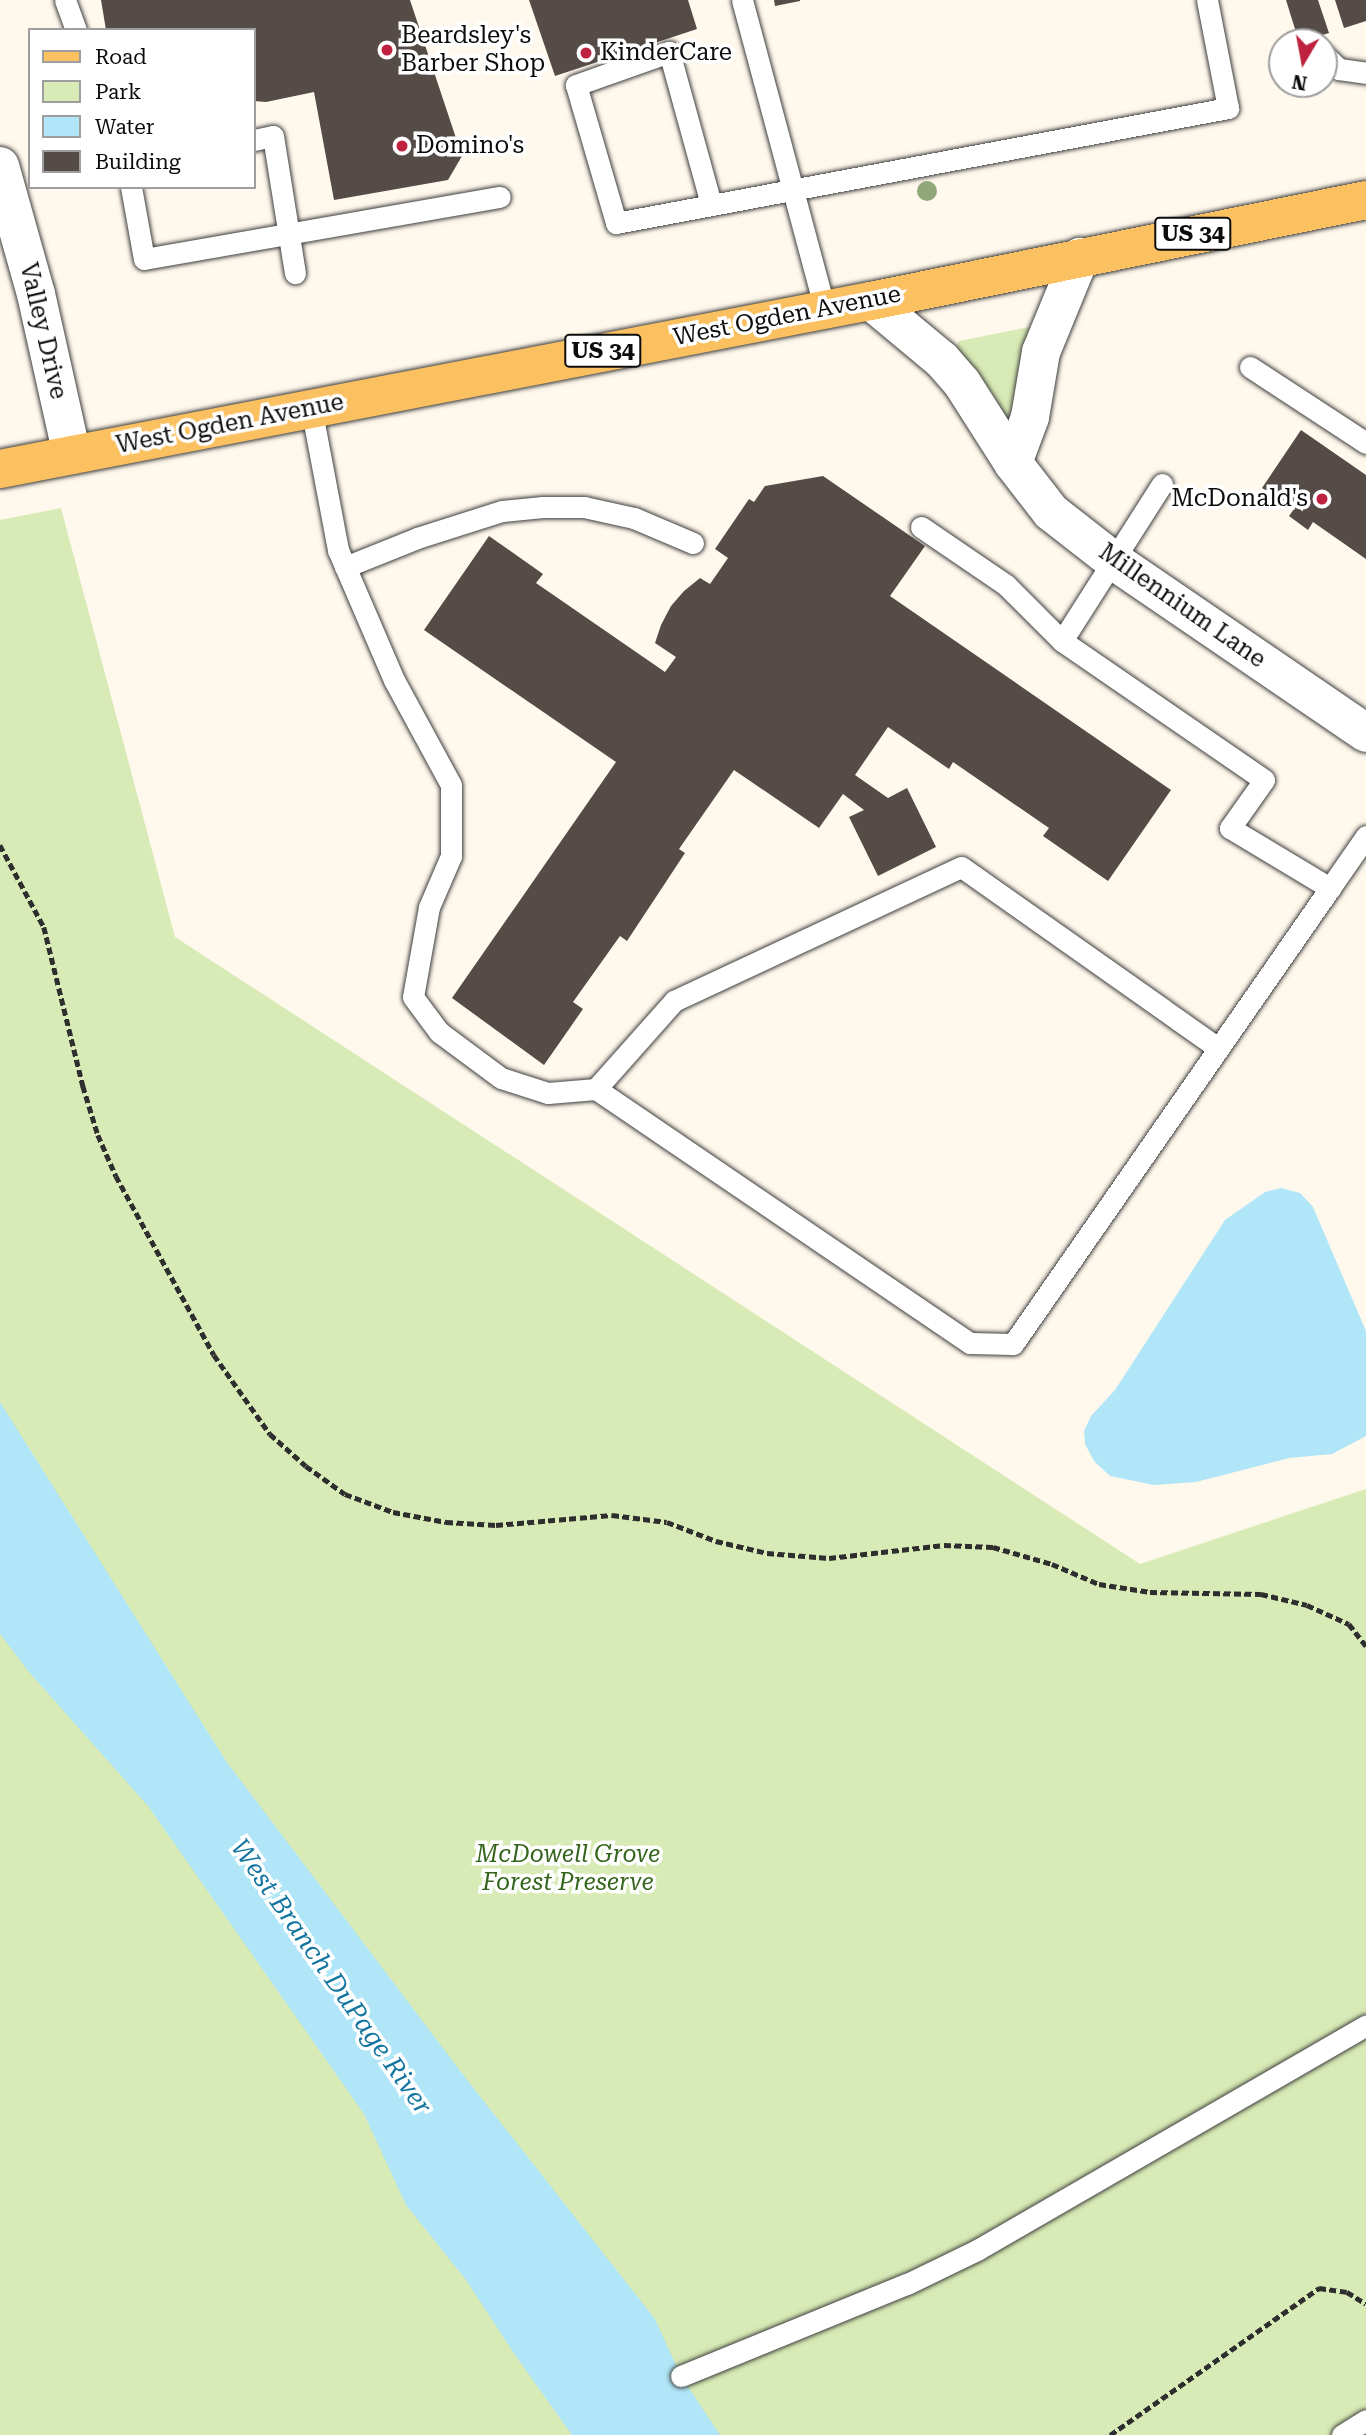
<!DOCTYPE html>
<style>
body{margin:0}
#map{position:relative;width:1366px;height:2435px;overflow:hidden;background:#fff8ec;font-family:"Roboto Serif",serif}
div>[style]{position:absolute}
.green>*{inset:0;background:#d8eab5}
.water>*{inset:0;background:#b0e6f7}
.building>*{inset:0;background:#554c48}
.path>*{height:4.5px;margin-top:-2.25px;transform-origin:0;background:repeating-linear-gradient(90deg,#2e2e2e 0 7px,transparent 0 10.5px)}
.roads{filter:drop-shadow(0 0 2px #3f3f3f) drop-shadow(0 0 2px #3f3f3f)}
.lane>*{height:21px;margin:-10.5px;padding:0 10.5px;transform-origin:10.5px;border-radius:10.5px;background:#fff}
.street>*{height:38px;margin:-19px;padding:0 19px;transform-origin:19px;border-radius:19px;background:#fff}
.primary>*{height:38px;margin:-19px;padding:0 19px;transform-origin:19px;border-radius:19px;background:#fbc060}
.trees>*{width:20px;height:20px;margin:-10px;border-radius:50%;background:#90a77a}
.dots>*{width:19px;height:19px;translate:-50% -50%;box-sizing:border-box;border:4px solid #fff;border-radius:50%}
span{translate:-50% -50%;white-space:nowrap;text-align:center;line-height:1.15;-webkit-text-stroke:7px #fff;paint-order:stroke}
.shield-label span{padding:2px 5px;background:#fff;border:2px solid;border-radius:5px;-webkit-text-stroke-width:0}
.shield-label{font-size:23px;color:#0c0c0c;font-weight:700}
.poi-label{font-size:24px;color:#0c0c0c}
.left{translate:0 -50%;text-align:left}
.right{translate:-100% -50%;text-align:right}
.street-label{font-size:24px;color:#0c0c0c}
.park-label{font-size:24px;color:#35651c;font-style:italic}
.water-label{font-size:26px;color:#1476a0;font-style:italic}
.legend{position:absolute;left:28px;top:28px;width:228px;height:161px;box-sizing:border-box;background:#fff;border:2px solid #9e9e9e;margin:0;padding:9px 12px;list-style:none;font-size:21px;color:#0c0c0c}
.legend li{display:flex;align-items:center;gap:14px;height:35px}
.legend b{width:35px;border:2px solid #9e9e9e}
.north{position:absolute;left:1268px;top:28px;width:70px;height:70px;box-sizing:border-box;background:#fff;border:2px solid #9e9e9e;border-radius:50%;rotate:190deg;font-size:19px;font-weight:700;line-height:28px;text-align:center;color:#0c0c0c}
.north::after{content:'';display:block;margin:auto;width:24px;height:32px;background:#be223f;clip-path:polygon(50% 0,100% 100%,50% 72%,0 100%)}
</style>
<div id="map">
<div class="green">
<i style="clip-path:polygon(1029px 327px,1034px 331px,1005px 431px,995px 397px,956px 348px,959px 341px)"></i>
<i style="clip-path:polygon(61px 508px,175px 937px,1140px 1564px,1366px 1489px,1366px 2435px,0 2435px,0 520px)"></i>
</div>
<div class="water">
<i style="clip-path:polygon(1281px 1188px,1300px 1193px,1313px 1207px,1366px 1331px,1366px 1436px,1332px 1454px,1289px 1458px,1196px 1482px,1154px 1485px,1110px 1476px,1094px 1461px,1085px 1444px,1084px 1431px,1091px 1416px,1115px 1390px,1225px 1220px,1265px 1192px)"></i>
<i style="clip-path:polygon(0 1402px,226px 1761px,461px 2072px,655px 2319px,681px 2376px,720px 2435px,572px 2435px,515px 2355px,466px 2280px,406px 2205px,364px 2114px,148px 1806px,29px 1672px,0 1634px)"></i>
</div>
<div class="building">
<i style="clip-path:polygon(101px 0,410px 0,462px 156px,448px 180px,334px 200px,314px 92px,266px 102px,254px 101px,254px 30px,106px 30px)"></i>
<i style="clip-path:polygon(529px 0,688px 0,697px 29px,555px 76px)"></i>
<i style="clip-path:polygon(774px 0,800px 0,800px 1px,775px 6px)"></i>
<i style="clip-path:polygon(1286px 0,1318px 0,1329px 33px,1299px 42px)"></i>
<i style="clip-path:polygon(1335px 0,1366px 0,1366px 21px,1344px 28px)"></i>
<i style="clip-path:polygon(1301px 430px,1366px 475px,1366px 559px,1313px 522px,1308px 530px,1289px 516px,1294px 509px,1262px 488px)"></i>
<i style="clip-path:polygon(823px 476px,925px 546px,890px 596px,1171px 790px,1108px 881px,1043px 836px,1049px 828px,953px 762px,949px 769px,888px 727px,855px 775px,888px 798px,907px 788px,936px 847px,878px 876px,849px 817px,864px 810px,843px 794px,819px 828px,734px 770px,679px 849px,685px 853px,627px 941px,620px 936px,573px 1002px,583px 1009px,544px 1065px,452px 998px,616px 762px,424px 630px,489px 536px,543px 574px,536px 583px,665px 672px,676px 657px,655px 643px,661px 625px,671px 606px,684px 591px,700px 578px,710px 584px,728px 558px,715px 549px,749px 499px,754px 502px,765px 486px)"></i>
</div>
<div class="path">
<i style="left:0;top:845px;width:93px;rotate:61.8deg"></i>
<i style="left:44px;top:927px;width:164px;rotate:76.2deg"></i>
<i style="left:83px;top:1086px;width:51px;rotate:73deg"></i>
<i style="left:98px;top:1135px;width:45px;rotate:66.3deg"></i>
<i style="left:116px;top:1176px;width:204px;rotate:61.3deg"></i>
<i style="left:214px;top:1355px;width:97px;rotate:54.7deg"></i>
<i style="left:270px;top:1434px;width:48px;rotate:41.6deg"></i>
<i style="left:306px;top:1466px;width:48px;rotate:35.7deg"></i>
<i style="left:345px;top:1494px;width:51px;rotate:20.6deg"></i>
<i style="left:393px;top:1512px;width:54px;rotate:10.7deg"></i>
<i style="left:446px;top:1522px;width:50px;rotate:3.4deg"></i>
<i style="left:496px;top:1525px;width:116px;rotate:-4.9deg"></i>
<i style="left:612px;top:1515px;width:55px;rotate:7.3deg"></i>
<i style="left:667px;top:1522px;width:53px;rotate:21.2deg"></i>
<i style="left:716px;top:1541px;width:52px;rotate:13.2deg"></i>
<i style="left:767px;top:1553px;width:62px;rotate:4.6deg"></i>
<i style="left:829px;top:1558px;width:116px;rotate:-6.4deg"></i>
<i style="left:944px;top:1545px;width:49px;rotate:2.3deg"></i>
<i style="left:993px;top:1547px;width:61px;rotate:16.1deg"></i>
<i style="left:1052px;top:1564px;width:51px;rotate:23.1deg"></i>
<i style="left:1099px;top:1584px;width:52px;rotate:8.9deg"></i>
<i style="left:1150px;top:1592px;width:111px;rotate:1deg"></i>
<i style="left:1261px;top:1594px;width:47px;rotate:13.4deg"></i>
<i style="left:1307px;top:1605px;width:46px;rotate:24.3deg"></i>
<i style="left:1349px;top:1624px;width:28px;rotate:52deg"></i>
<i style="left:1110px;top:2435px;width:256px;rotate:-35.1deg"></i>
<i style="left:1319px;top:2288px;width:28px;rotate:8deg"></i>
<i style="left:1347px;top:2292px;width:22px;rotate:32deg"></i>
</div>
<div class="roads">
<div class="lane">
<i style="left:65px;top:0;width:32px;rotate:70deg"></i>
<i style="left:742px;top:0;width:321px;rotate:75deg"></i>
<i style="left:1324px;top:55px;width:21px;rotate:43deg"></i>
<i style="left:1339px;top:69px;width:27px;rotate:8deg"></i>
<i style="left:254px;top:140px;width:19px;rotate:-12deg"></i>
<i style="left:273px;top:136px;width:139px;rotate:80.9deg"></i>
<i style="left:131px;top:187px;width:73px;rotate:79.8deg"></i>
<i style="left:144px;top:259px;width:361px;rotate:-9.9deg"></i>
<i style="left:711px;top:204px;width:158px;rotate:-105.4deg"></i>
<i style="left:669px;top:52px;width:99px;rotate:160.5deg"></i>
<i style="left:576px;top:85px;width:144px;rotate:73.8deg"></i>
<i style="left:616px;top:223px;width:623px;rotate:-10.64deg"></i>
<i style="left:1228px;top:108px;width:110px;rotate:-101deg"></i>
<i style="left:1250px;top:367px;width:139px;rotate:33.2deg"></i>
<i style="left:311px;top:407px;width:146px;rotate:79.3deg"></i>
<i style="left:338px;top:550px;width:142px;rotate:66.7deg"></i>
<i style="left:394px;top:680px;width:119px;rotate:61.5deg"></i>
<i style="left:451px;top:785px;width:71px;rotate:90deg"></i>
<i style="left:451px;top:856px;width:56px;rotate:113.3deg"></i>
<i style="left:429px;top:907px;width:91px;rotate:100.1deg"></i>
<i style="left:413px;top:997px;width:44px;rotate:53.4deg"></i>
<i style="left:439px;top:1032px;width:77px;rotate:36.6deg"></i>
<i style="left:501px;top:1078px;width:49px;rotate:17.7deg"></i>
<i style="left:548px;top:1093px;width:48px;rotate:-4.8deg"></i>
<i style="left:1162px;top:484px;width:186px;rotate:122.5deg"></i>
<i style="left:1062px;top:641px;width:245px;rotate:34.5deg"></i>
<i style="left:1264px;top:780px;width:59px;rotate:125.3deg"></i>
<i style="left:1230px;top:828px;width:117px;rotate:31deg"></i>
<i style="left:1330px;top:888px;width:63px;rotate:-55.3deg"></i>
<i style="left:921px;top:527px;width:103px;rotate:34.3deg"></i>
<i style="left:1006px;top:585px;width:79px;rotate:45deg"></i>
<i style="left:345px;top:567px;width:78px;rotate:-21.9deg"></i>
<i style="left:417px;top:538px;width:89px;rotate:-17.6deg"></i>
<i style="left:502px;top:511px;width:41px;rotate:-5.6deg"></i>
<i style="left:543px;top:507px;width:41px"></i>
<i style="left:584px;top:507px;width:51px;rotate:12.4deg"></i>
<i style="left:634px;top:518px;width:64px;rotate:23deg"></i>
<i style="left:1218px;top:1048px;width:314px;rotate:-144.8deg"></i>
<i style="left:961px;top:867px;width:317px;rotate:155deg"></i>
<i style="left:674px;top:1001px;width:118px;rotate:131.6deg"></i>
<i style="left:596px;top:1089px;width:452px;rotate:34.2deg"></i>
<i style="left:970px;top:1343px;width:43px;rotate:1.3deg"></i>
<i style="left:1013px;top:1344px;width:555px;rotate:-55.19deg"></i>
<i style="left:681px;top:2376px;width:244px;rotate:-22.2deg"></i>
<i style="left:907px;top:2284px;width:78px;rotate:-25.9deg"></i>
<i style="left:977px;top:2250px;width:449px;rotate:-30deg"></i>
<i style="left:1342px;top:2435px;width:28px;rotate:-32deg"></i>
</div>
<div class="street">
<i style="left:0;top:166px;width:133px;rotate:74.3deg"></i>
<i style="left:36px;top:294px;width:165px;rotate:77.4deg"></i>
<i style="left:871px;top:301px;width:92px;rotate:39.7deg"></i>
<i style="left:942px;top:360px;width:30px;rotate:49deg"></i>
<i style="left:962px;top:383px;width:95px;rotate:57.5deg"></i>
<i style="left:1013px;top:463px;width:62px;rotate:52.2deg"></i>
<i style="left:1051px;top:512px;width:80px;rotate:37.9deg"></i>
<i style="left:1114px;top:561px;width:305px;rotate:34.3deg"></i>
<i style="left:1013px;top:463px;width:49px;rotate:-69.7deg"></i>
<i style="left:1030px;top:417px;width:66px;rotate:-80.4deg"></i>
<i style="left:1041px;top:352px;width:103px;rotate:-67.7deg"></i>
</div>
<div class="primary">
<i style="left:0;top:469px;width:887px;rotate:-10.92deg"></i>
<i style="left:871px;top:301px;width:505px;rotate:-11.53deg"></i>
</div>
</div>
<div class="trees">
<i style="left:927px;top:191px"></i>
</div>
<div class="dots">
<i style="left:387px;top:50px;background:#be223f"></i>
<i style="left:586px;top:53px;background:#be223f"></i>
<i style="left:402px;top:146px;background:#be223f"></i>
<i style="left:1322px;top:499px;background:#be223f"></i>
</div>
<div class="shield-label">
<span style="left:1193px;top:234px">US 34</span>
<span style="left:603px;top:351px">US 34</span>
</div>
<div class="poi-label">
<span class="left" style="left:401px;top:50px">Beardsley's<br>Barber Shop</span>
<span class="left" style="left:600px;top:53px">KinderCare</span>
<span class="left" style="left:416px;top:146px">Domino's</span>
<span class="right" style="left:1308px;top:499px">McDonald's</span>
</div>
<div class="street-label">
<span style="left:787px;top:316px;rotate:-11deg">West Ogden Avenue</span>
<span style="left:43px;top:331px;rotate:77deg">Valley Drive</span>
<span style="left:230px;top:424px;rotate:-11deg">West Ogden Avenue</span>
<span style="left:1182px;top:606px;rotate:35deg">Millennium Lane</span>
</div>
<div class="park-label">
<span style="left:568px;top:1869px">McDowell Grove<br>Forest Preserve</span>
</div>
<div class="water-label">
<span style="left:331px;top:1977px;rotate:55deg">West Branch DuPage River</span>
</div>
<ul class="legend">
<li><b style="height:9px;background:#fbc060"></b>Road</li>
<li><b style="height:19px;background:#d8eab5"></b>Park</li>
<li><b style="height:19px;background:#b0e6f7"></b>Water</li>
<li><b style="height:19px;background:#554c48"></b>Building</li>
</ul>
<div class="north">N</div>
</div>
